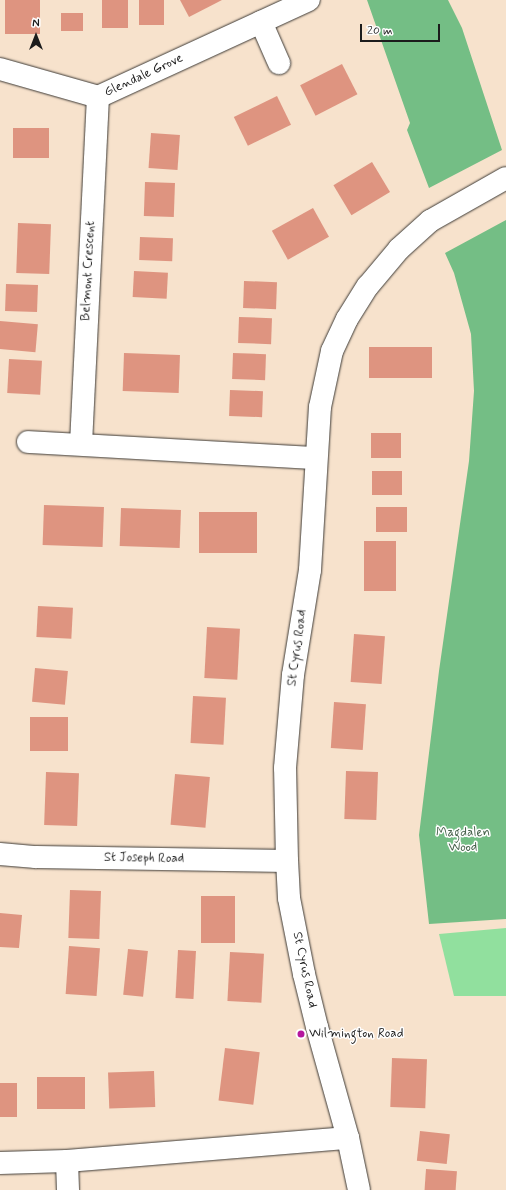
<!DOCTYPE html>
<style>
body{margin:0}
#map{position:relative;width:506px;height:1190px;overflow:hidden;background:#f7e2cc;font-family:Mynerve,sans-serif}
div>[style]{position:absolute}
.green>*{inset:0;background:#91e09e}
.forest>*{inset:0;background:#74be85}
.building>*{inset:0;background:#de9480;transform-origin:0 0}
.roads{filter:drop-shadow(0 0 1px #3d3a36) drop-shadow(0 0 1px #3d3a36)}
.street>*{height:22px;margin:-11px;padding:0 11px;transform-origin:11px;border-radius:11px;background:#fff}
.dots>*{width:11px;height:11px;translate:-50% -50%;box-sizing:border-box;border:2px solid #fff;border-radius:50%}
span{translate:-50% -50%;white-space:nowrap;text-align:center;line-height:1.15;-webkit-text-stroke:3px #fff;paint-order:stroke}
.street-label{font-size:13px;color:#1c1c1c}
.park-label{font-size:13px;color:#45614a}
.poi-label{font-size:13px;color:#1c1c1c}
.left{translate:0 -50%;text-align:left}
.north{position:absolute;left:16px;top:16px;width:40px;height:40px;-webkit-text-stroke:3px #fff;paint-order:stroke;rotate:0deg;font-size:11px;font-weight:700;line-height:16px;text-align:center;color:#1c1c1c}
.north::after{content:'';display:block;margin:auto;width:14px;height:18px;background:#1c1c1c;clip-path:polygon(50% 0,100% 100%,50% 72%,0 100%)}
.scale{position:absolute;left:360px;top:24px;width:80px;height:18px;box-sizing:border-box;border:2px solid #1c1c1c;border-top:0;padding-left:5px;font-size:12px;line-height:14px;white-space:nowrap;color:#1c1c1c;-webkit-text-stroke:3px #fff;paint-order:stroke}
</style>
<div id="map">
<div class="green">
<i style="clip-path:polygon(506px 928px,506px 996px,454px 996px,439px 934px)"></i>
</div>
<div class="forest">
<i style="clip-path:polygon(367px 0,448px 0,462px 28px,502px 150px,429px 188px,407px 130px,410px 123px)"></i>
<i style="clip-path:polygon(506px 220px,506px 919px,429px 924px,419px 835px,439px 671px,469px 461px,474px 391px,471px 334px,454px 273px,445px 253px)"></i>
</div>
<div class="building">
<i style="left:5px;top:0;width:35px;height:34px"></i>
<i style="left:102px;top:0;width:26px;height:28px"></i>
<i style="left:139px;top:0;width:25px;height:25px"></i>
<i style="clip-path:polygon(180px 0,222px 0,189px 17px)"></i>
<i style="left:61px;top:13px;width:22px;height:18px"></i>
<i style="left:342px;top:64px;width:34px;height:47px;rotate:63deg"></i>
<i style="left:277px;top:96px;width:32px;height:48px;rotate:64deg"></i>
<i style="left:13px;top:128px;width:36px;height:30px"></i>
<i style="left:151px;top:133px;width:29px;height:35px;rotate:4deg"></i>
<i style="left:372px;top:162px;width:35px;height:45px;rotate:59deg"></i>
<i style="left:145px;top:182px;width:30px;height:34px;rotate:2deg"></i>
<i style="left:313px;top:208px;width:33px;height:47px;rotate:61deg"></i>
<i style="left:18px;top:223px;width:33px;height:50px;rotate:2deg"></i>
<i style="left:140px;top:237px;width:33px;height:23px;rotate:2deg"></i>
<i style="left:134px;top:271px;width:34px;height:26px;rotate:3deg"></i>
<i style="left:244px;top:281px;width:33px;height:27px;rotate:2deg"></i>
<i style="left:6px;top:284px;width:32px;height:27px;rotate:2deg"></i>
<i style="left:239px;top:317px;width:33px;height:26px;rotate:2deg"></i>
<i style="left:0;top:321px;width:38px;height:28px;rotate:5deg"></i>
<i style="left:369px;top:347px;width:63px;height:31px"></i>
<i style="left:124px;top:353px;width:56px;height:38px;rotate:2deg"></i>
<i style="left:233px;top:353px;width:33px;height:26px;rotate:2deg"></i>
<i style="left:9px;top:359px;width:33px;height:34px;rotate:3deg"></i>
<i style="left:230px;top:390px;width:33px;height:26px;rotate:2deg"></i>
<i style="left:371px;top:433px;width:30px;height:25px"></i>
<i style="left:372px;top:471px;width:30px;height:24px"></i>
<i style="left:44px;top:505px;width:60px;height:40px;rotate:2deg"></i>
<i style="left:376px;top:507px;width:31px;height:25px"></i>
<i style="left:121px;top:508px;width:60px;height:38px;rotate:2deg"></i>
<i style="left:199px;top:512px;width:58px;height:41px"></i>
<i style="left:364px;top:541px;width:32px;height:50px"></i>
<i style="left:38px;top:606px;width:35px;height:31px;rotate:3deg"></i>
<i style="left:207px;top:627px;width:33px;height:51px;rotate:3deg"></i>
<i style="left:354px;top:634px;width:31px;height:48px;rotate:4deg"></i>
<i style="left:35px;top:668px;width:33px;height:34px;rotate:5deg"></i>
<i style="left:193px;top:696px;width:33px;height:47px;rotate:3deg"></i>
<i style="left:334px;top:702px;width:32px;height:46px;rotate:4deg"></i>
<i style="left:30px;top:717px;width:38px;height:34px"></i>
<i style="left:346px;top:771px;width:32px;height:48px;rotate:2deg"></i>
<i style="left:46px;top:772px;width:33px;height:53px;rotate:2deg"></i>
<i style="left:175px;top:774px;width:35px;height:51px;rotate:5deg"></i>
<i style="left:70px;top:890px;width:31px;height:48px;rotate:2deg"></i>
<i style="left:201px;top:896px;width:34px;height:47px"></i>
<i style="clip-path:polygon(0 913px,22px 915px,19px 948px,0 947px)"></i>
<i style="left:69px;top:946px;width:31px;height:48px;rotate:4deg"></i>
<i style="left:128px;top:949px;width:20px;height:46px;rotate:6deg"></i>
<i style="left:178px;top:950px;width:18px;height:48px;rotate:3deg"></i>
<i style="left:230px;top:952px;width:34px;height:49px;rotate:3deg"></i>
<i style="left:225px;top:1048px;width:35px;height:53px;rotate:7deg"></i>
<i style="left:392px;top:1058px;width:35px;height:49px;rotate:2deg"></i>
<i style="left:154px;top:1071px;width:36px;height:46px;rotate:88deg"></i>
<i style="left:37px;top:1077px;width:48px;height:32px"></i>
<i style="left:0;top:1083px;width:17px;height:34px"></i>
<i style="left:420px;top:1131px;width:30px;height:30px;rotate:6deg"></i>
<i style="left:426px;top:1169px;width:31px;height:21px;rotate:4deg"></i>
</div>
<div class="roads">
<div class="street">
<i style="left:261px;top:22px;width:45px;rotate:66.3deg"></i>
<i style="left:0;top:69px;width:102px;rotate:15.9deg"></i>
<i style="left:98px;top:97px;width:232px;rotate:-24.7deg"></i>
<i style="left:28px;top:442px;width:288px;rotate:3.2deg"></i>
<i style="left:81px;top:444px;width:347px;rotate:-87.2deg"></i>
<i style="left:0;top:854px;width:36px;rotate:5deg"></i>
<i style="left:36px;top:857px;width:251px;rotate:0.9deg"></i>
<i style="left:67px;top:1161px;width:29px;rotate:88deg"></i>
<i style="left:0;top:1163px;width:67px;rotate:-1.7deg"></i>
<i style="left:67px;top:1161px;width:282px;rotate:-4.7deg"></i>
<i style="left:359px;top:1190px;width:53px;rotate:-101.9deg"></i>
<i style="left:348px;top:1138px;width:115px;rotate:-105.6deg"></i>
<i style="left:317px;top:1027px;width:55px;rotate:-103.8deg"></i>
<i style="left:304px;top:974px;width:77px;rotate:-101.2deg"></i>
<i style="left:289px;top:898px;width:37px;rotate:-93deg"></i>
<i style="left:287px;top:861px;width:93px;rotate:-91.2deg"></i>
<i style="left:285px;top:768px;width:93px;rotate:-85.1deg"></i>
<i style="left:293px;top:675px;width:106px;rotate:-80.8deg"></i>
<i style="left:310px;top:570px;width:163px;rotate:-86.5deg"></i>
<i style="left:320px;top:407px;width:57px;rotate:-77.9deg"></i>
<i style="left:332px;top:351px;width:35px;rotate:-65deg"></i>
<i style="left:347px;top:319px;width:39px;rotate:-58deg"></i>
<i style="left:368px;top:286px;width:48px;rotate:-50deg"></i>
<i style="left:399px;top:249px;width:42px;rotate:-42.1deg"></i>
<i style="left:430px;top:221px;width:87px;rotate:-29.5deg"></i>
</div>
</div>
<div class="dots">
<i style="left:301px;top:1034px;background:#b5179e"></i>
</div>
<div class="street-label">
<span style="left:144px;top:76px;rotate:-25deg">Glendale Grove</span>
<span style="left:89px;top:271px;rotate:-87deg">Belmont Crescent</span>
<span style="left:298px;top:648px;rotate:-82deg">St Cyrus Road</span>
<span style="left:144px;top:859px;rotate:1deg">St Joseph Road</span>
<span style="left:304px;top:970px;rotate:78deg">St Cyrus Road</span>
</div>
<div class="park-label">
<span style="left:463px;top:841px">Magdalen<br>Wood</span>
</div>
<div class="poi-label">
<span class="left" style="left:309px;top:1034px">Wilmington Road</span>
</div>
<div class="north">N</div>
<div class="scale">20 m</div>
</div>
